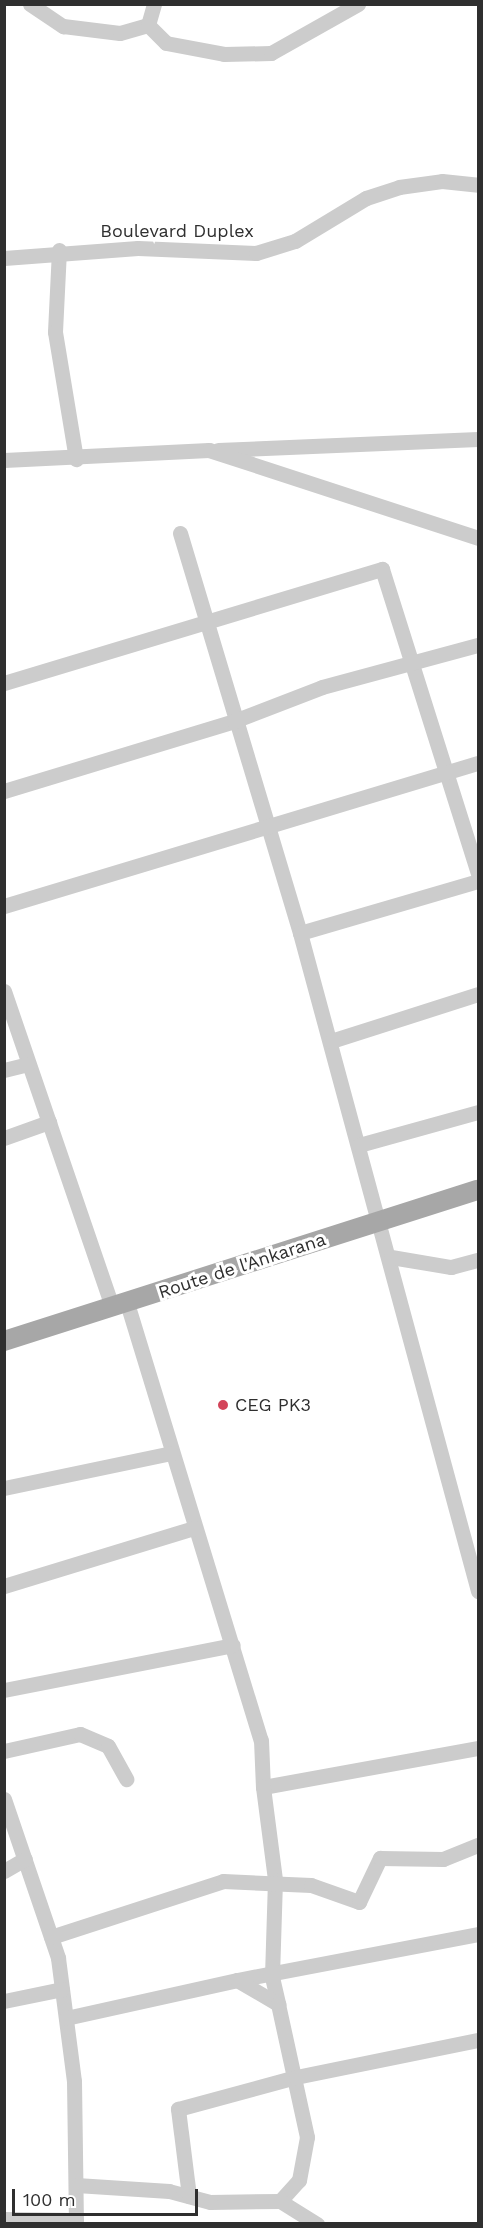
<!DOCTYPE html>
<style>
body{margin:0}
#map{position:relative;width:483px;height:2228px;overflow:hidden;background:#fff;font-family:"Work Sans",sans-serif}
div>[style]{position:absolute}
.minor>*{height:15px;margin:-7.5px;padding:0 7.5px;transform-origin:7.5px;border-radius:7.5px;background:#ccc}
.major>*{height:20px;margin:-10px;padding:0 10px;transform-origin:10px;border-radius:10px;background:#a7a7a7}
.dots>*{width:16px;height:16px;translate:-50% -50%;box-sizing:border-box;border:3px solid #fff;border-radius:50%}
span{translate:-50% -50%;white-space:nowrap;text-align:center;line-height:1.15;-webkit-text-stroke:6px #fff;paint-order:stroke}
.street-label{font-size:18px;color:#2f2f2f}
.poi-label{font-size:18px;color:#2f2f2f}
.left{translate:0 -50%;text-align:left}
.frame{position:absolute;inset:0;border:6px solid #2f2f2f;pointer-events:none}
.scale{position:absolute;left:12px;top:2189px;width:186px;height:27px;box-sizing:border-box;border:3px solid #2f2f2f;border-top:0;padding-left:8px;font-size:18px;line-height:21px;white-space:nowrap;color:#2f2f2f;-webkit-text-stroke:4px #fff;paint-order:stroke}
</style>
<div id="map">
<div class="minor">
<i style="left:30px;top:4px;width:40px;rotate:34deg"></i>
<i style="left:63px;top:26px;width:57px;rotate:7deg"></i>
<i style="left:120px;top:33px;width:29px;rotate:-16deg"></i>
<i style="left:148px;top:25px;width:25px;rotate:45deg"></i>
<i style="left:166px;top:43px;width:59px;rotate:10.7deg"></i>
<i style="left:224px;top:54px;width:47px;rotate:-1.2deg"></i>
<i style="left:271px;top:53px;width:100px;rotate:-29.4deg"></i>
<i style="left:148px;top:25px;width:22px;rotate:-74deg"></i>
<i style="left:59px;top:250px;width:82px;rotate:92.8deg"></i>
<i style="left:55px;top:332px;width:129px;rotate:80.6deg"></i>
<i style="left:4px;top:258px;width:134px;rotate:-4.3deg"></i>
<i style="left:138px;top:248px;width:118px;rotate:2.4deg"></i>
<i style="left:256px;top:253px;width:41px;rotate:-17.1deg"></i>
<i style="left:295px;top:241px;width:83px;rotate:-31.2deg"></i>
<i style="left:366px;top:198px;width:35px;rotate:-18deg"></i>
<i style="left:399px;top:187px;width:43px;rotate:-7.9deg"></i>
<i style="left:442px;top:181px;width:36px;rotate:6deg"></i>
<i style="left:218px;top:450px;width:260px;rotate:-2.4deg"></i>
<i style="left:4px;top:460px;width:205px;rotate:-2.8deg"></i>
<i style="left:209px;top:450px;width:283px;rotate:18.1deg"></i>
<i style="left:180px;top:533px;width:418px;rotate:73.3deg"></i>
<i style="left:300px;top:933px;width:682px;rotate:74.86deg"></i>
<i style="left:4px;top:683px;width:395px;rotate:-16.8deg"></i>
<i style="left:382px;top:569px;width:319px;rotate:72.5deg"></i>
<i style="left:4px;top:791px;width:240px;rotate:-16.9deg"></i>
<i style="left:234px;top:721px;width:94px;rotate:-21.1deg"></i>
<i style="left:322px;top:687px;width:162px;rotate:-15.1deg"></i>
<i style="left:4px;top:906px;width:495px;rotate:-16.8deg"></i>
<i style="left:300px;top:933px;width:185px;rotate:-16.3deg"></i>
<i style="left:4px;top:991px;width:334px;rotate:71.1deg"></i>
<i style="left:331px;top:1041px;width:154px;rotate:-17.7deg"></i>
<i style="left:4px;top:1070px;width:25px;rotate:-14deg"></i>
<i style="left:4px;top:1138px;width:48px;rotate:-19.6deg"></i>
<i style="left:359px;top:1145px;width:123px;rotate:-15.5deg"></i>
<i style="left:391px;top:1257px;width:61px;rotate:9.5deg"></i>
<i style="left:451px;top:1267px;width:28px;rotate:-15deg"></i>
<i style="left:127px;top:1303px;width:457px;rotate:73deg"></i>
<i style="left:261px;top:1740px;width:47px;rotate:87.6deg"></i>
<i style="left:263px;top:1787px;width:219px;rotate:-10.3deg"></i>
<i style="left:4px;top:1488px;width:171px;rotate:-11.8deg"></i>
<i style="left:4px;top:1586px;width:199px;rotate:-17deg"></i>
<i style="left:4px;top:1690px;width:233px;rotate:-11.1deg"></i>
<i style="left:4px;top:1751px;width:78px;rotate:-12.6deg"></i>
<i style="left:80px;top:1734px;width:30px;rotate:23deg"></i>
<i style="left:108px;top:1746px;width:38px;rotate:61deg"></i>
<i style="left:263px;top:1787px;width:94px;rotate:82.6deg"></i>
<i style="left:275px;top:1880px;width:97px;rotate:91.8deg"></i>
<i style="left:272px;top:1977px;width:28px;rotate:77deg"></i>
<i style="left:4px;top:1799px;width:168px;rotate:71.2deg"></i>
<i style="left:58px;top:1958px;width:124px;rotate:82.6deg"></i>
<i style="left:74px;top:2081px;width:143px;rotate:89.2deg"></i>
<i style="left:4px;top:1871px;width:24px;rotate:-30deg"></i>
<i style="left:51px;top:1937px;width:181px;rotate:-18deg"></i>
<i style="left:223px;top:1881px;width:88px;rotate:2.6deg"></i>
<i style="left:311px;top:1885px;width:51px;rotate:19.5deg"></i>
<i style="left:359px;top:1902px;width:49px;rotate:-64.5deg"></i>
<i style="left:380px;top:1858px;width:63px;rotate:0.9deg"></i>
<i style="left:443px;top:1859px;width:38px;rotate:-22deg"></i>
<i style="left:237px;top:1980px;width:245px;rotate:-10.8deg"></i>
<i style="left:4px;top:2001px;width:59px;rotate:-11.7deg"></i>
<i style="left:66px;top:2018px;width:175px;rotate:-12.5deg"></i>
<i style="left:237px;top:1980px;width:48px;rotate:30.3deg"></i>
<i style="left:278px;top:2004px;width:136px;rotate:77.7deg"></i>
<i style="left:307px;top:2137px;width:44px;rotate:100.5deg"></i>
<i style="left:299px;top:2180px;width:28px;rotate:132deg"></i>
<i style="left:280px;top:2201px;width:70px;rotate:179.2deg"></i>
<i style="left:210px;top:2202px;width:42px;rotate:-165deg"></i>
<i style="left:169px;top:2191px;width:93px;rotate:-176.3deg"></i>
<i style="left:189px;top:2196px;width:88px;rotate:-97.2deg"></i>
<i style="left:178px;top:2109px;width:122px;rotate:-15.2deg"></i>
<i style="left:296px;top:2077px;width:186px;rotate:-11.5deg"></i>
<i style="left:280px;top:2201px;width:44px;rotate:31.9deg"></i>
<i style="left:4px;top:2219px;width:72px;rotate:0.8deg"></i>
</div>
<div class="major">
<i style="left:4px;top:1341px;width:497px;rotate:-17.7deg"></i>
</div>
<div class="dots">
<i style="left:223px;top:1405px;background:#d34459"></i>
</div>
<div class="street-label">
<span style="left:177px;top:231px">Boulevard Duplex</span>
<span style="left:242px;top:1266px;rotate:-18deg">Route de l'Ankarana</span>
</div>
<div class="poi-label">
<span class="left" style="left:235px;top:1405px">CEG PK3</span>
</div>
<div class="frame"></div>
<div class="scale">100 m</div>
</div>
